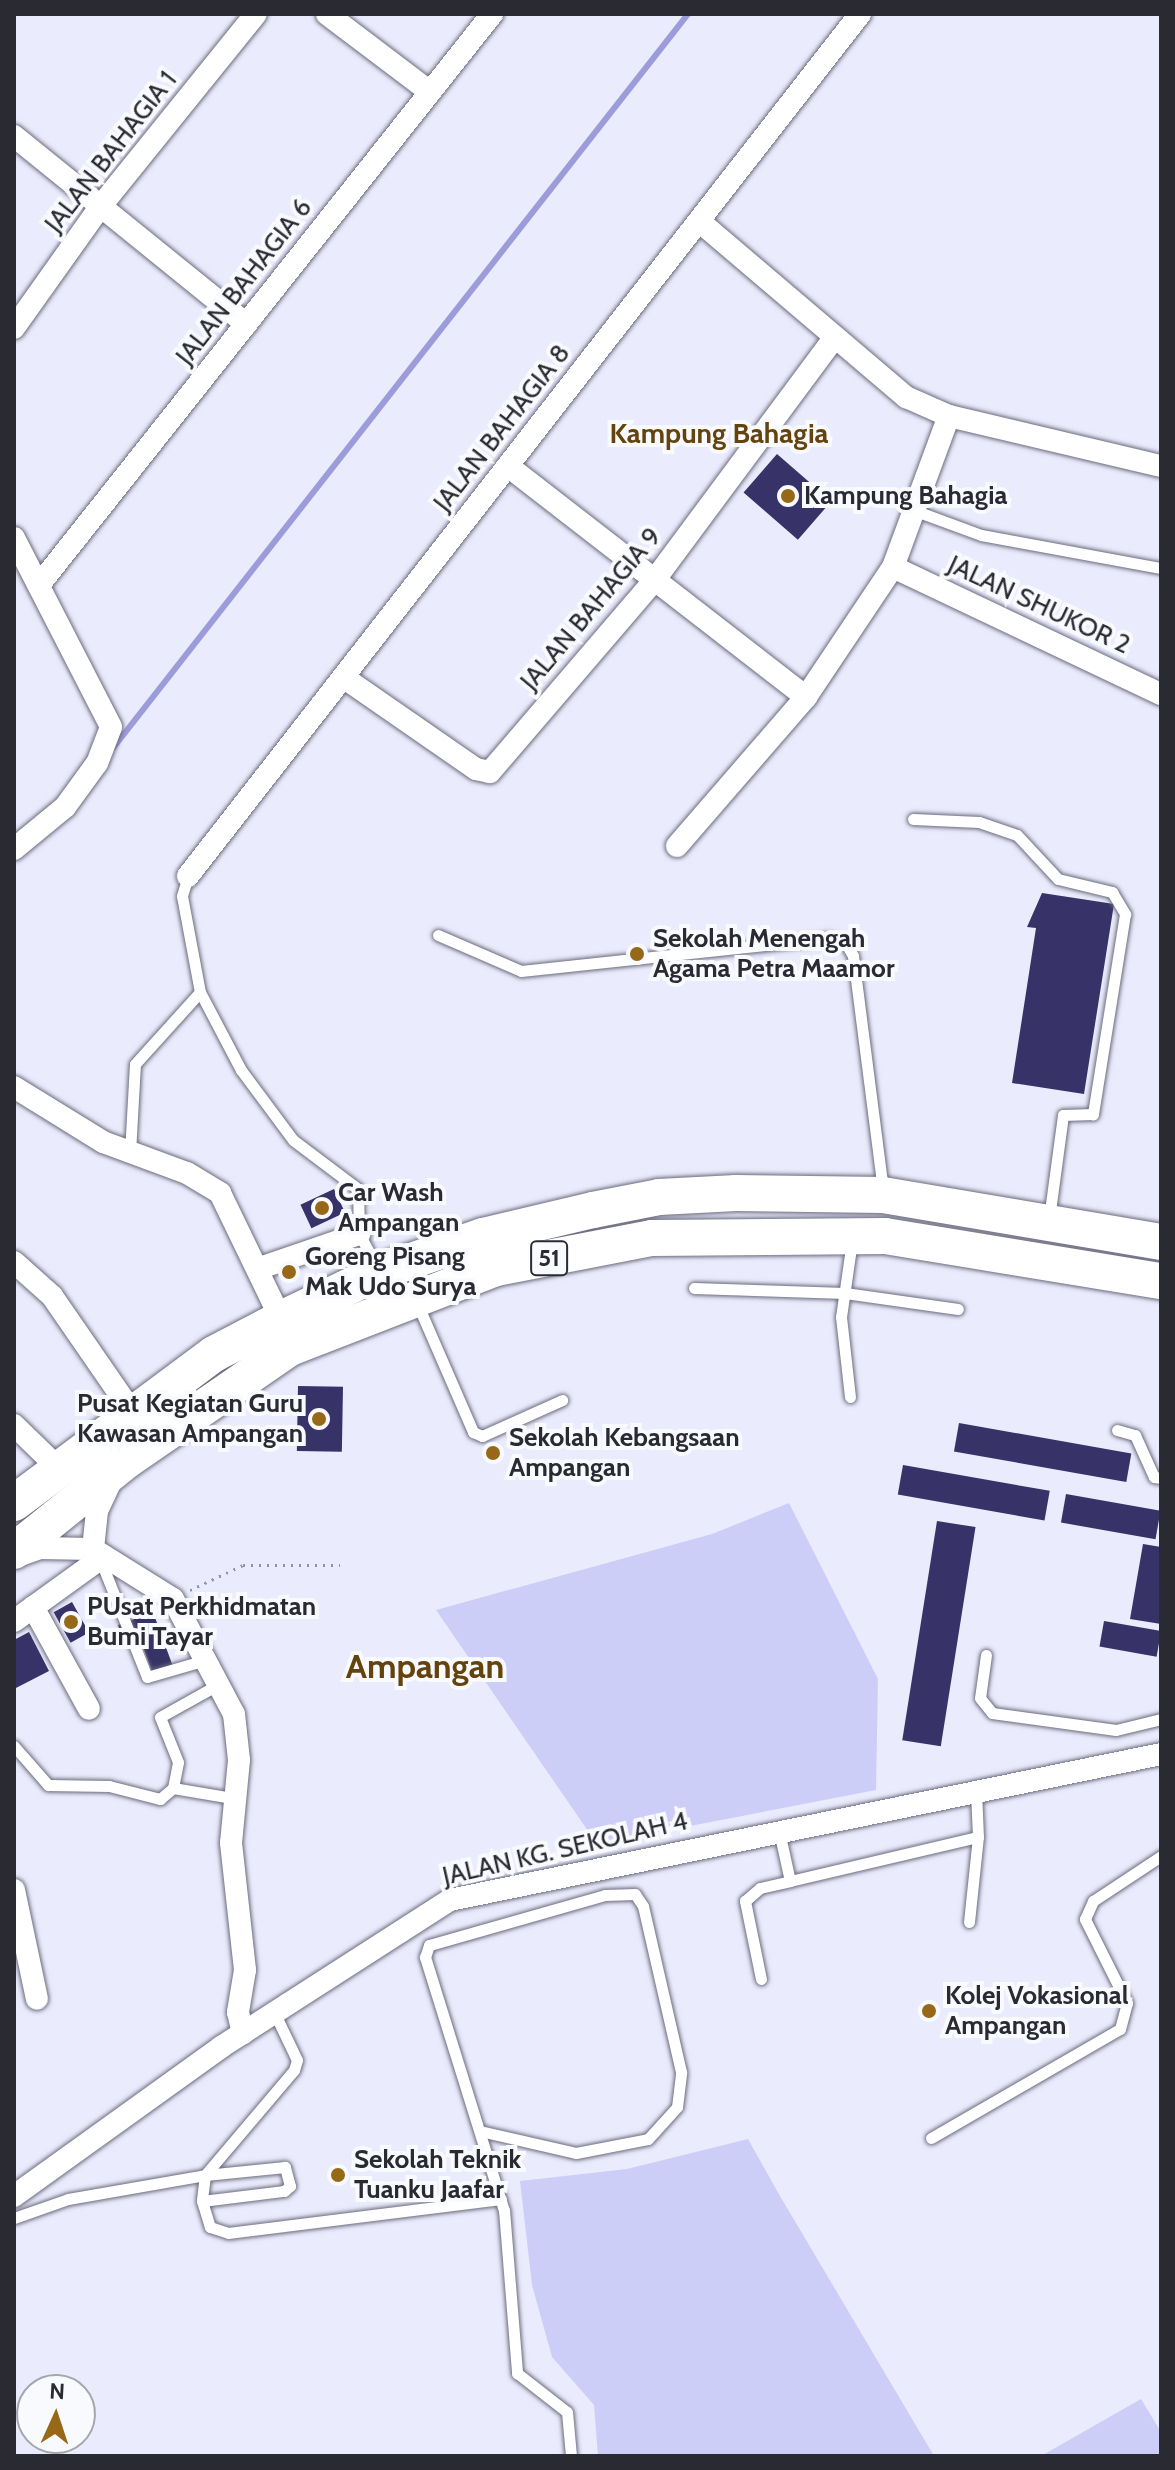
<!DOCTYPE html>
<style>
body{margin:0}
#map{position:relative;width:1175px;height:2470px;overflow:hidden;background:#eaebfc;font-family:Cabin,sans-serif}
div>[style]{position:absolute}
.green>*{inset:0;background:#cdcef8}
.stream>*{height:6px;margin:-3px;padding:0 3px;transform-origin:3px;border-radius:3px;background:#9d9cda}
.building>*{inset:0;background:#373267;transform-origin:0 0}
.path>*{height:3px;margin-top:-1.5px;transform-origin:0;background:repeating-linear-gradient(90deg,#9393a0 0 2px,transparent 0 8px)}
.roads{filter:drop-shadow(0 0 2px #6b6b7e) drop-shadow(0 0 2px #6b6b7e)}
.service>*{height:11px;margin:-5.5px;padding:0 5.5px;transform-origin:5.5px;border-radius:5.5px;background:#fff}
.minor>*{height:22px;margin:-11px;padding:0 11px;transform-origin:11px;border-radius:11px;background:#fff}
.trunk>*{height:36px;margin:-18px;padding:0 18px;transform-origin:18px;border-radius:18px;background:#fff}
.dots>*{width:22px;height:22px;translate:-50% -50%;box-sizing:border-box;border:4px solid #f9fafe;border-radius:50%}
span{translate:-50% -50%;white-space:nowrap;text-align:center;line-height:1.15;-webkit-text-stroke:8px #f9fafe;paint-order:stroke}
.shield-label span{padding:2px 6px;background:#f9fafe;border:2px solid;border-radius:6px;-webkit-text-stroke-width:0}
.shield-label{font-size:24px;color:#2a2a32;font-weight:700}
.street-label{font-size:26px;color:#2a2a32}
.poi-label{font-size:26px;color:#2a2a32;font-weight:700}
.left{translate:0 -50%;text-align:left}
.right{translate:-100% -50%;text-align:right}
.neighbourhood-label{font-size:28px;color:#64430d;font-weight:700}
.district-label{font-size:34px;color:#64430d;font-weight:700}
.frame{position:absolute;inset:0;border:16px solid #2a2a32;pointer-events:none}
.north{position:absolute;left:16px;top:2374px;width:80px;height:80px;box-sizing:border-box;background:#f9fafe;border:2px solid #a6a7ac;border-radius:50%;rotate:3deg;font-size:22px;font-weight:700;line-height:32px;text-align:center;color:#2a2a32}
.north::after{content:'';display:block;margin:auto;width:28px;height:36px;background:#976818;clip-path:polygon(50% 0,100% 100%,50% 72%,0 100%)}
</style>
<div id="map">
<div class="green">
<i style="clip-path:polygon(789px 1503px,878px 1679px,876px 1790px,597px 1844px,436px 1610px,712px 1534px)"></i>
<i style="clip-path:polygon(748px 2139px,780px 2196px,934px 2456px,598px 2456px,594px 2405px,552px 2357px,532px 2285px,520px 2181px,627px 2169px)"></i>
<i style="clip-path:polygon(1141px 2399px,1161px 2432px,1161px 2456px,1041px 2456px)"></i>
</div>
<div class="stream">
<i style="left:113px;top:748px;width:932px;rotate:-51.93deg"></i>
</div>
<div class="building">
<i style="left:777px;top:454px;width:72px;height:51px;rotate:41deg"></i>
<i style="clip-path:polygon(1042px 893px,1114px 904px,1084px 1094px,1012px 1083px,1036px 928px,1027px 927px)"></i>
<i style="left:334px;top:1189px;width:26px;height:37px;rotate:65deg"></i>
<i style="left:298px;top:1386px;width:45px;height:65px;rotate:1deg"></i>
<i style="left:959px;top:1423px;width:175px;height:29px;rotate:10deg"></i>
<i style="left:903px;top:1465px;width:149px;height:30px;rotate:10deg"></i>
<i style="left:1066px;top:1494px;width:96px;height:29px;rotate:10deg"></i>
<i style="left:937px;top:1521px;width:39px;height:222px;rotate:9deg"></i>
<i style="clip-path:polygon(1143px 1544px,1161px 1547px,1161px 1624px,1130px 1619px)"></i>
<i style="left:72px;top:1602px;width:35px;height:21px;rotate:61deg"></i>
<i style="clip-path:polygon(153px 1612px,175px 1672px,155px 1679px,141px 1642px,126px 1647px,118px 1625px)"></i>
<i style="left:1104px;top:1621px;width:58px;height:26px;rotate:10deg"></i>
<i style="clip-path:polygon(29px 1632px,49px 1671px,14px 1689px,14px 1640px)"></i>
</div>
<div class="path">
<i style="left:190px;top:1590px;width:59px;rotate:-25.3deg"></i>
<i style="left:243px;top:1565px;width:97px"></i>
</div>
<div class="roads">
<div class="service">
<i style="left:916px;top:511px;width:69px;rotate:20.3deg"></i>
<i style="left:981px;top:535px;width:183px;rotate:10.4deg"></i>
<i style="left:913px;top:819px;width:66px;rotate:2.6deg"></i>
<i style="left:979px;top:822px;width:40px;rotate:18.9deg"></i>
<i style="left:1017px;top:835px;width:60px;rotate:47deg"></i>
<i style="left:1058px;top:879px;width:56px;rotate:13.5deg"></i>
<i style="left:1112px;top:892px;width:26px;rotate:59deg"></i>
<i style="left:1125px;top:914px;width:203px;rotate:99.1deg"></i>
<i style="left:1093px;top:1114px;width:30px;rotate:178deg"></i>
<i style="left:1063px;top:1115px;width:104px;rotate:97.7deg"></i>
<i style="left:188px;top:876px;width:21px;rotate:107deg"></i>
<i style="left:182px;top:896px;width:98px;rotate:79.4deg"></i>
<i style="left:200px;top:992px;width:88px;rotate:62.3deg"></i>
<i style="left:241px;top:1070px;width:87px;rotate:53.4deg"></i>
<i style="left:293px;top:1140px;width:81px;rotate:37deg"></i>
<i style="left:358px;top:1189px;width:45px;rotate:88.7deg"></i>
<i style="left:359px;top:1234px;width:39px;rotate:61deg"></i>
<i style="left:438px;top:935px;width:90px;rotate:23.4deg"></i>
<i style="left:521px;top:971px;width:311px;rotate:-6.1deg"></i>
<i style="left:830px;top:938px;width:16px;rotate:15deg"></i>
<i style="left:845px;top:942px;width:16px;rotate:60deg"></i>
<i style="left:853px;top:956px;width:237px;rotate:82.7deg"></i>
<i style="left:130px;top:1153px;width:89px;rotate:-86.8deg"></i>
<i style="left:135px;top:1064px;width:97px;rotate:-47.9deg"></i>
<i style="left:694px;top:1288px;width:151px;rotate:1.9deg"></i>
<i style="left:845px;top:1293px;width:114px;rotate:8.1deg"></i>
<i style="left:417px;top:1303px;width:141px;rotate:66.5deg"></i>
<i style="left:473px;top:1432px;width:10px;rotate:24deg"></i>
<i style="left:482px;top:1436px;width:88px;rotate:-24.2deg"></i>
<i style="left:850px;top:1397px;width:81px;rotate:-96.4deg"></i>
<i style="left:841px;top:1317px;width:77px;rotate:-81.8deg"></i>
<i style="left:1117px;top:1430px;width:19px;rotate:16deg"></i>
<i style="left:1135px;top:1435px;width:46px;rotate:65.7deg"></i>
<i style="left:1154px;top:1477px;width:7px;rotate:8deg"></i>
<i style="left:100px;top:1559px;width:127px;rotate:68.3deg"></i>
<i style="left:147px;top:1677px;width:65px;rotate:-16.2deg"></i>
<i style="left:986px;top:1655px;width:43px;rotate:97.9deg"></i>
<i style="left:980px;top:1698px;width:19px;rotate:51deg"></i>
<i style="left:992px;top:1713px;width:125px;rotate:7.8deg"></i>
<i style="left:1116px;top:1730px;width:46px;rotate:-13.7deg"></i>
<i style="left:14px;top:1746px;width:52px;rotate:48.9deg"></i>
<i style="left:48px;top:1785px;width:61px;rotate:0.9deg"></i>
<i style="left:109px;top:1786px;width:53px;rotate:14.3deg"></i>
<i style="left:160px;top:1799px;width:17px;rotate:-40deg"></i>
<i style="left:173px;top:1788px;width:26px;rotate:-79deg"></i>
<i style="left:178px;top:1762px;width:48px;rotate:-111.8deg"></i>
<i style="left:160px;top:1717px;width:68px;rotate:-29.2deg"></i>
<i style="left:173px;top:1788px;width:66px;rotate:9.6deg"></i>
<i style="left:779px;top:1831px;width:51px;rotate:77.6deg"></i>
<i style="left:790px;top:1881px;width:193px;rotate:-13.2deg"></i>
<i style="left:978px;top:1837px;width:45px;rotate:-92.5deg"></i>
<i style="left:969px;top:1922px;width:85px;rotate:-84deg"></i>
<i style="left:761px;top:1979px;width:80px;rotate:-101.6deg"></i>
<i style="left:745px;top:1901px;width:20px;rotate:-41deg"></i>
<i style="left:760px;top:1888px;width:31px;rotate:-13deg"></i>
<i style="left:480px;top:2131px;width:98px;rotate:12.9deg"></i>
<i style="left:576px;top:2153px;width:73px;rotate:-11deg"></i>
<i style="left:648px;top:2139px;width:43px;rotate:-47.8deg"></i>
<i style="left:677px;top:2107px;width:35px;rotate:-83deg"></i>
<i style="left:681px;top:2072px;width:170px;rotate:-102.9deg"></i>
<i style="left:643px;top:1906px;width:14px;rotate:-124deg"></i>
<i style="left:635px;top:1894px;width:30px;rotate:178deg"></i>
<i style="left:605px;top:1895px;width:183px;rotate:164.1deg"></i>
<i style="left:429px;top:1945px;width:13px;rotate:108deg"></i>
<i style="left:425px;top:1957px;width:265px;rotate:72.7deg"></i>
<i style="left:504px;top:2210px;width:164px;rotate:85.4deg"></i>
<i style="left:517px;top:2373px;width:63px;rotate:38deg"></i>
<i style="left:567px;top:2412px;width:44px;rotate:84.8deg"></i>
<i style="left:931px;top:2138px;width:218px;rotate:-30deg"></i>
<i style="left:1120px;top:2029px;width:27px;rotate:-75deg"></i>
<i style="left:1127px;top:2003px;width:94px;rotate:-116.6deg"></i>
<i style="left:1085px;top:1919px;width:20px;rotate:-66deg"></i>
<i style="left:1093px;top:1901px;width:82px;rotate:-33.5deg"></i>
<i style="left:202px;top:2201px;width:83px;rotate:-7deg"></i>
<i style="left:284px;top:2191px;width:8px;rotate:-40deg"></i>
<i style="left:290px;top:2186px;width:20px;rotate:-105deg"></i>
<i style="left:285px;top:2167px;width:80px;rotate:174.3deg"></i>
<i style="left:205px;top:2175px;width:26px;rotate:97deg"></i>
<i style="left:202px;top:2201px;width:27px;rotate:73deg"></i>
<i style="left:210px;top:2227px;width:19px;rotate:18deg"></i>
<i style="left:228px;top:2233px;width:275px;rotate:-7.1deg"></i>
<i style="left:14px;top:2218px;width:57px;rotate:-19.4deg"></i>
<i style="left:68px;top:2199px;width:139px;rotate:-9.9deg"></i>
<i style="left:205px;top:2175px;width:138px;rotate:-49.7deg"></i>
<i style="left:294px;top:2070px;width:10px;rotate:-73deg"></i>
<i style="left:297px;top:2060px;width:53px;rotate:-115.6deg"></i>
</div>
<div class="minor">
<i style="left:327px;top:14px;width:129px;rotate:37.1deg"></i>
<i style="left:14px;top:136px;width:299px;rotate:39deg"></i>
<i style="left:699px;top:221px;width:272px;rotate:40.4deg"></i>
<i style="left:906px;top:397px;width:47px;rotate:23.8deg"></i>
<i style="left:949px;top:416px;width:218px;rotate:13.3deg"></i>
<i style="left:14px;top:328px;width:148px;rotate:-54.6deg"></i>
<i style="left:100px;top:207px;width:248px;rotate:-51.1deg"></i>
<i style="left:508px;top:466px;width:377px;rotate:37.8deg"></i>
<i style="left:14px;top:538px;width:212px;rotate:62.8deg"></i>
<i style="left:111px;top:727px;width:39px;rotate:111deg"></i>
<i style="left:97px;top:763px;width:54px;rotate:126deg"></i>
<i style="left:65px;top:807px;width:66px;rotate:140.5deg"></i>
<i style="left:893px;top:567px;width:297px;rotate:25.4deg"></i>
<i style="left:39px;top:585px;width:729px;rotate:-51.57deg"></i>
<i style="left:343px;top:677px;width:162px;rotate:34.7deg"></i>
<i style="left:476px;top:769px;width:14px;rotate:12deg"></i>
<i style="left:490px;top:772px;width:250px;rotate:-49.4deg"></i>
<i style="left:653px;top:582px;width:305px;rotate:-53.4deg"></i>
<i style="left:677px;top:846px;width:197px;rotate:-49.1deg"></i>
<i style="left:806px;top:697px;width:156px;rotate:-56.2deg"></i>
<i style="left:893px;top:567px;width:161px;rotate:-69.7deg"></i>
<i style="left:188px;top:876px;width:1093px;rotate:-52.06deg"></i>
<i style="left:14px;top:1087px;width:105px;rotate:31.7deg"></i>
<i style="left:103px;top:1142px;width:90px;rotate:20.3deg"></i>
<i style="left:187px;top:1173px;width:39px;rotate:31deg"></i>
<i style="left:220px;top:1193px;width:140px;rotate:64.2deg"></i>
<i style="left:14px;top:1262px;width:51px;rotate:41.8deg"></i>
<i style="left:52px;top:1296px;width:141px;rotate:55.4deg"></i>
<i style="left:260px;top:1268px;width:105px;rotate:-19deg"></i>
<i style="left:14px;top:1425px;width:59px;rotate:44.3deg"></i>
<i style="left:111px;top:1481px;width:33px;rotate:115deg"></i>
<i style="left:97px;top:1511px;width:38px;rotate:96deg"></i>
<i style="left:93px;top:1549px;width:94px;rotate:32deg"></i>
<i style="left:173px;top:1599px;width:130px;rotate:62.1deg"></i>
<i style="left:234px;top:1714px;width:46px;rotate:83.8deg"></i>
<i style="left:239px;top:1760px;width:83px;rotate:95.5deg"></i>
<i style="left:231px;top:1843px;width:128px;rotate:83.7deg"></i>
<i style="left:245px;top:1970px;width:43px;rotate:99.5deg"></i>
<i style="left:238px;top:2012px;width:22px;rotate:77deg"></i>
<i style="left:20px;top:1555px;width:21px;rotate:-19deg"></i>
<i style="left:40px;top:1548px;width:53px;rotate:1.1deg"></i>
<i style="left:33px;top:1607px;width:116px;rotate:61.2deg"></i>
<i style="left:14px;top:1621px;width:106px;rotate:-35.8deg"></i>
<i style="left:14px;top:1890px;width:111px;rotate:78.1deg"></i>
<i style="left:14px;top:2196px;width:255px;rotate:-35.7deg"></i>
<i style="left:221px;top:2047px;width:272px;rotate:-32.7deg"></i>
<i style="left:450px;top:1900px;width:726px;rotate:-11.6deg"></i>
</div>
<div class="trunk">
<i style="left:14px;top:1503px;width:249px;rotate:-36.7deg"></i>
<i style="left:214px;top:1354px;width:76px;rotate:-27.6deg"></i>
<i style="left:281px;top:1319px;width:110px;rotate:-25.4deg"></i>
<i style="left:380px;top:1272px;width:109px;rotate:-19.3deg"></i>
<i style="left:483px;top:1236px;width:113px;rotate:-13.3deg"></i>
<i style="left:593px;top:1210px;width:67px;rotate:-11.1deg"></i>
<i style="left:659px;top:1197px;width:77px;rotate:-3deg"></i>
<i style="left:736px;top:1193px;width:147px;rotate:0.8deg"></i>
<i style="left:883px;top:1195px;width:282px;rotate:9.6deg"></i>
<i style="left:14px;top:1551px;width:144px;rotate:-38.8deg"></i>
<i style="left:126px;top:1461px;width:199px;rotate:-34.6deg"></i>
<i style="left:290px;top:1348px;width:221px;rotate:-21.2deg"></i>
<i style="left:496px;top:1268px;width:159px;rotate:-10.9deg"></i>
<i style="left:652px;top:1238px;width:233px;rotate:-0.5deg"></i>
<i style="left:885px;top:1236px;width:280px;rotate:9.3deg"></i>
</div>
</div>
<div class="dots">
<i style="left:788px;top:496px;background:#976818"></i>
<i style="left:637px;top:954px;background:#976818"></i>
<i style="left:322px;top:1208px;background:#976818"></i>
<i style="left:289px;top:1272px;background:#976818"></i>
<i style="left:319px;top:1419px;background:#976818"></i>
<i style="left:493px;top:1453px;background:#976818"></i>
<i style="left:71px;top:1622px;background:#976818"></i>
<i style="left:929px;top:2011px;background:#976818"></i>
<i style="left:338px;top:2175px;background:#976818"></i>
</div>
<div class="shield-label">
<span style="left:549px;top:1258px">51</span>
</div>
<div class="street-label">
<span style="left:111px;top:152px;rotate:-52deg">JALAN BAHAGIA 1</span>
<span style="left:244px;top:282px;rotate:-52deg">JALAN BAHAGIA 6</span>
<span style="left:502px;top:428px;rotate:-52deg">JALAN BAHAGIA 8</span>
<span style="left:1039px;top:605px;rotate:25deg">JALAN SHUKOR 2</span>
<span style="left:591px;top:609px;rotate:-50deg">JALAN BAHAGIA 9</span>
<span style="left:565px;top:1849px;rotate:-13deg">JALAN KG. SEKOLAH 4</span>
</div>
<div class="poi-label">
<span class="left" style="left:804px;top:496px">Kampung Bahagia</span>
<span class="left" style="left:653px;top:954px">Sekolah Menengah<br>Agama Petra Maamor</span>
<span class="left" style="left:338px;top:1208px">Car Wash<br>Ampangan</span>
<span class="left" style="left:305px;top:1272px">Goreng Pisang<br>Mak Udo Surya</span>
<span class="right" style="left:303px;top:1419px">Pusat Kegiatan Guru<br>Kawasan Ampangan</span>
<span class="left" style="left:509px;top:1453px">Sekolah Kebangsaan<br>Ampangan</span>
<span class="left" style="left:87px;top:1622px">PUsat Perkhidmatan<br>Bumi Tayar</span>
<span class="left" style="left:945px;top:2011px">Kolej Vokasional<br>Ampangan</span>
<span class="left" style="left:354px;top:2175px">Sekolah Teknik<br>Tuanku Jaafar</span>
</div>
<div class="neighbourhood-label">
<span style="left:719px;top:433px">Kampung Bahagia</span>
</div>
<div class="district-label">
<span style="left:425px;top:1667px">Ampangan</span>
</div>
<div class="frame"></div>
<div class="north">N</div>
</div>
